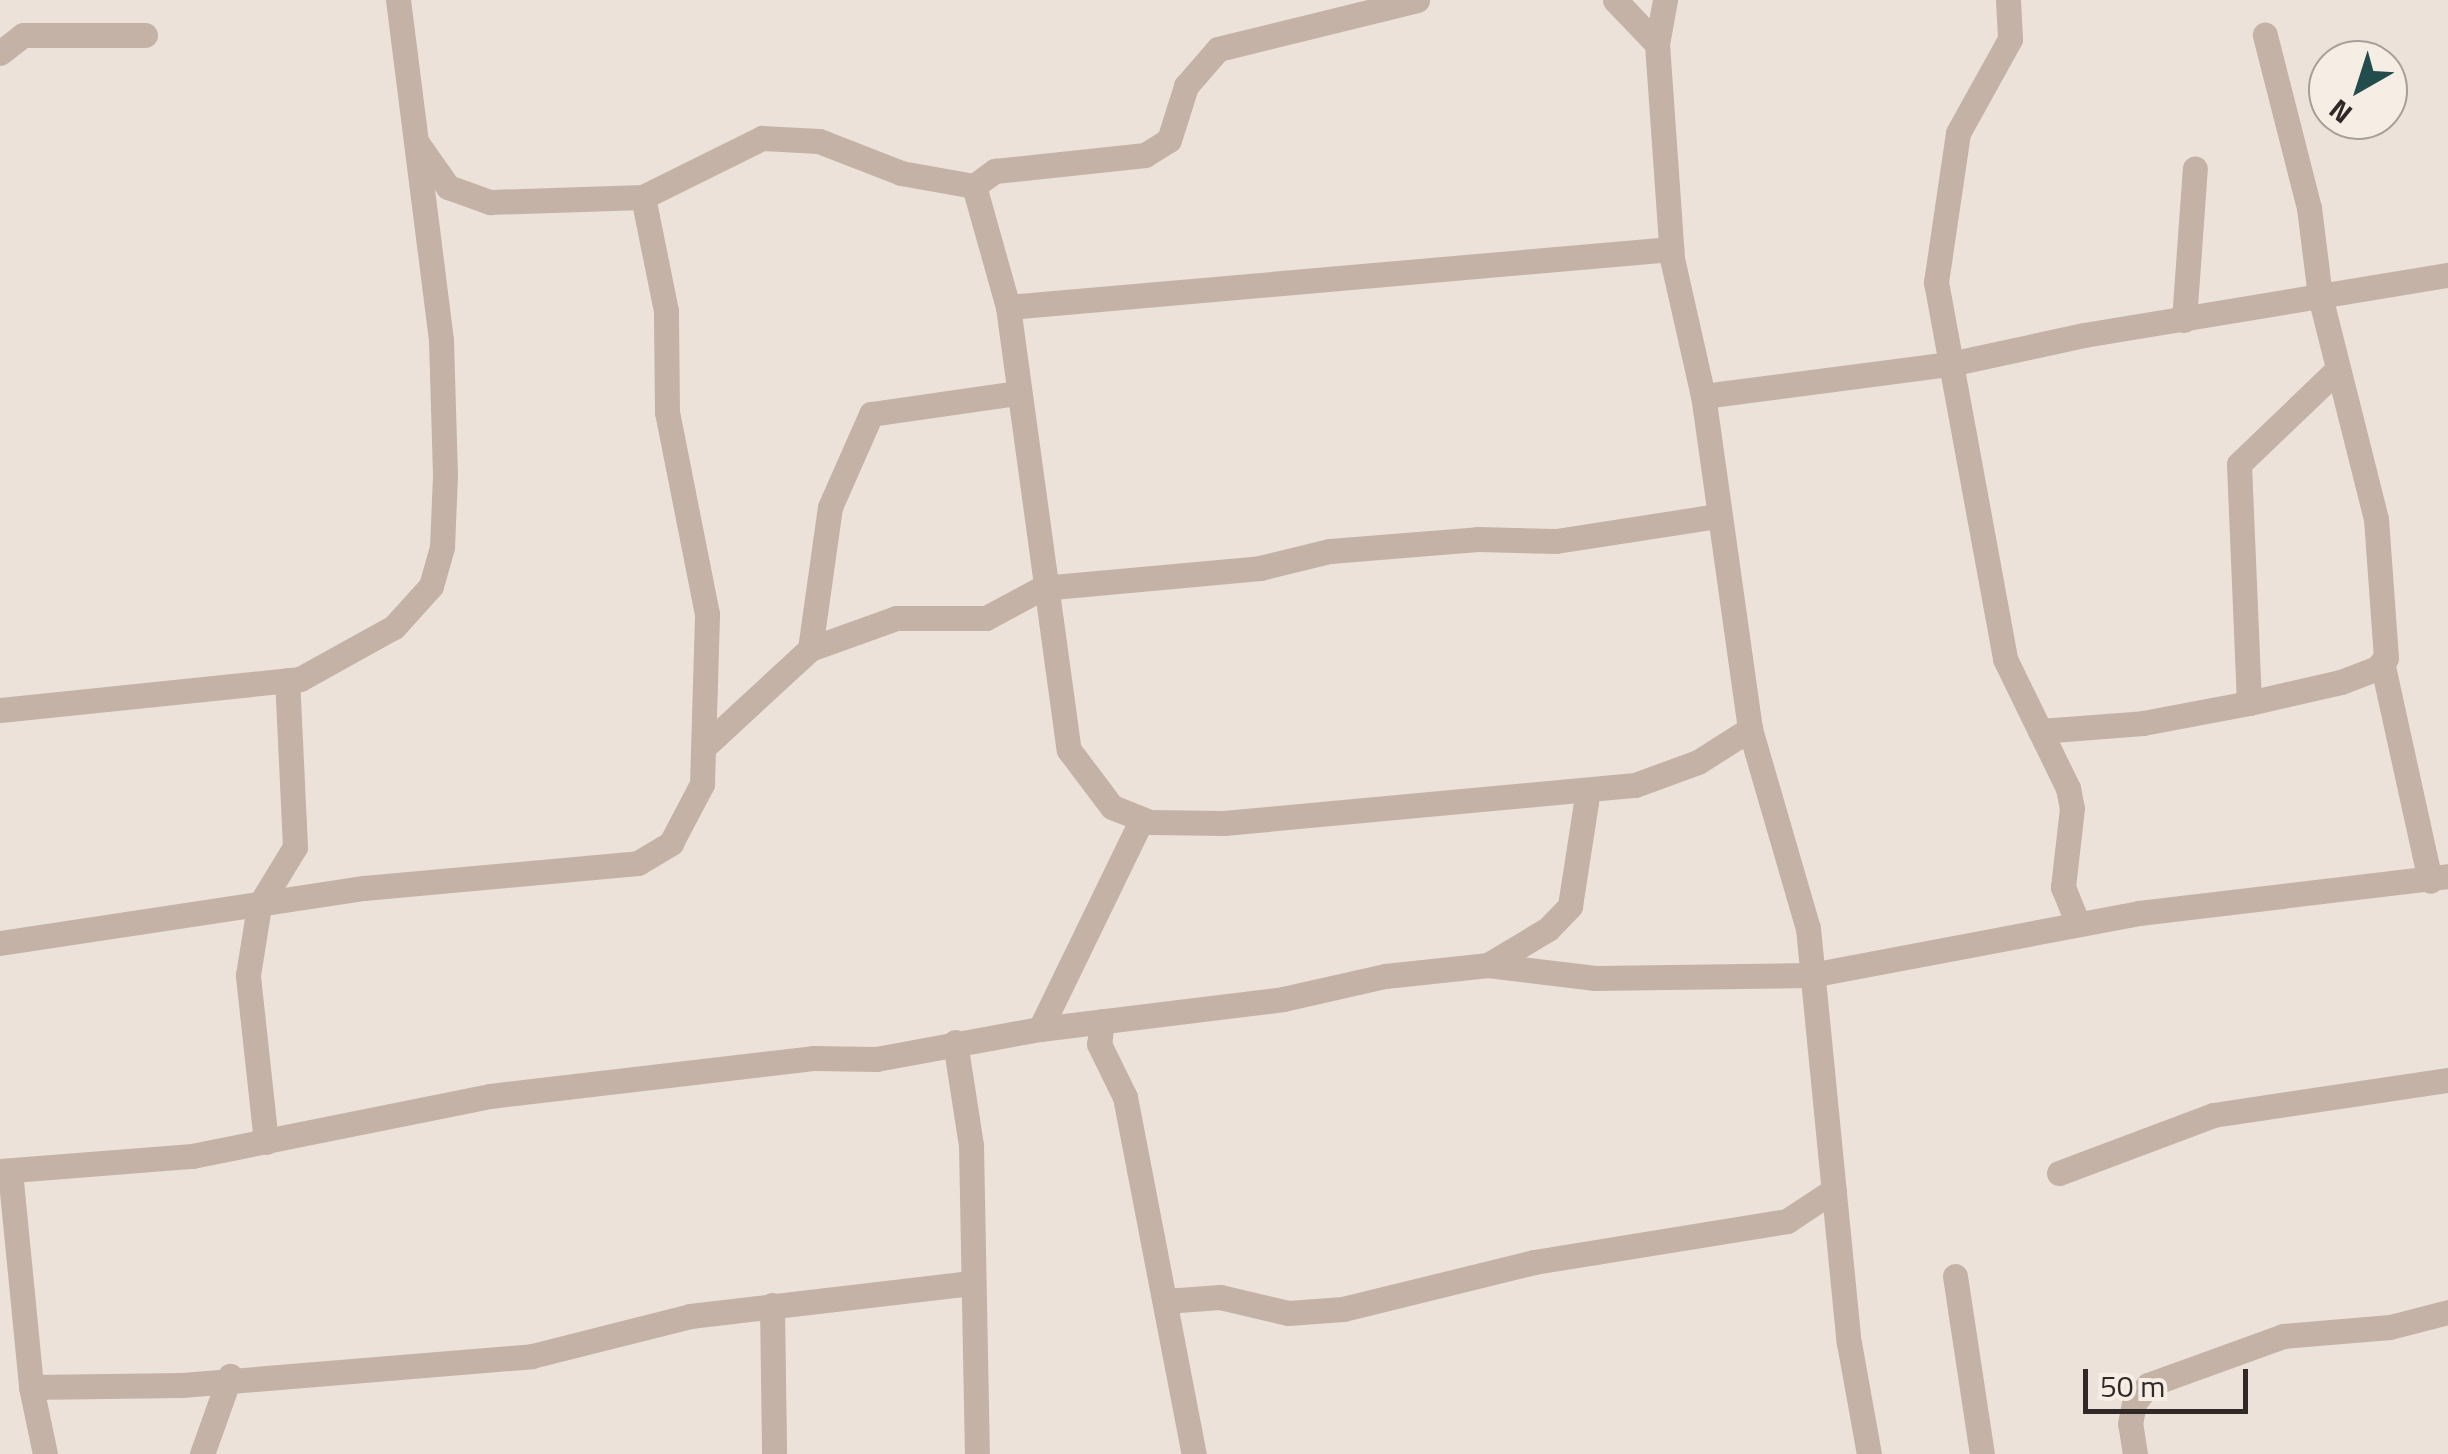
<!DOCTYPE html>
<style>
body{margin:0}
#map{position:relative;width:2448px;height:1454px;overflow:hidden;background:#ede2da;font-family:"Titillium Web",sans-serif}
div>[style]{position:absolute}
.minor>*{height:25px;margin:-12.5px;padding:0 12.5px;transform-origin:12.5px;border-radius:12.5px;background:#c4b2a7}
span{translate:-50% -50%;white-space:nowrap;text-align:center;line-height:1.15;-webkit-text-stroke:8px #f6ede5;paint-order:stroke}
.north{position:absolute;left:2308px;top:40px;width:100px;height:100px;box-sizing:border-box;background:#f6ede5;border:2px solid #a79f99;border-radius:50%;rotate:219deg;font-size:28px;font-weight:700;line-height:40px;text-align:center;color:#312927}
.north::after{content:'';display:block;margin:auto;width:35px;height:45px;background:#224d4c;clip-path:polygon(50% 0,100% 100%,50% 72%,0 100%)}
.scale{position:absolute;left:2083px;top:1369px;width:165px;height:45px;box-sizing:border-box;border:5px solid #312927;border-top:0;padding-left:12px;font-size:30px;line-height:35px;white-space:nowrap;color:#312927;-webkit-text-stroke:8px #f6ede5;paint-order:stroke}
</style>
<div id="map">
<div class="minor">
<i style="left:1615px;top:0;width:61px;rotate:46.3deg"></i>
<i style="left:2008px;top:0;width:39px;rotate:87deg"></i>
<i style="left:2010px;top:39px;width:107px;rotate:119deg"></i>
<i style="left:1958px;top:133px;width:151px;rotate:98.4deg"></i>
<i style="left:1936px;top:282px;width:383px;rotate:79.6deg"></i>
<i style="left:2005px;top:659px;width:144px;rotate:64deg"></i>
<i style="left:2068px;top:788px;width:20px;rotate:79deg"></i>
<i style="left:2072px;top:808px;width:80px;rotate:96.5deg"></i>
<i style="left:2063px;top:887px;width:40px;rotate:68deg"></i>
<i style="left:0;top:53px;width:29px;rotate:-38deg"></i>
<i style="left:23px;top:35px;width:122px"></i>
<i style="left:417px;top:143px;width:54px;rotate:54.8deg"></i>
<i style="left:448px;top:187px;width:45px;rotate:19.7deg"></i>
<i style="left:490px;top:202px;width:153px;rotate:-1.9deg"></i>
<i style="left:643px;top:197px;width:133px;rotate:-26.4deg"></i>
<i style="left:762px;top:138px;width:57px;rotate:3deg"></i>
<i style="left:819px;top:141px;width:88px;rotate:21.3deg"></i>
<i style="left:901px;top:173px;width:74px;rotate:10.1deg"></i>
<i style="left:974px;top:186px;width:126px;rotate:74.3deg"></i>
<i style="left:1008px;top:307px;width:447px;rotate:82.2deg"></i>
<i style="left:1069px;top:750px;width:71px;rotate:53deg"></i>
<i style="left:1112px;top:807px;width:41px;rotate:21.5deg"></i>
<i style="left:1150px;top:822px;width:74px;rotate:0.8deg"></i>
<i style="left:1224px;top:823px;width:413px;rotate:-5.3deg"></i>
<i style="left:1635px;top:785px;width:67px;rotate:-20.1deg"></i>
<i style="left:1698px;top:762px;width:62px;rotate:-32.4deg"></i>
<i style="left:1750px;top:729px;width:336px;rotate:-98deg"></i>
<i style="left:1703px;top:396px;width:141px;rotate:-102.7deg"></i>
<i style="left:1672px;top:258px;width:215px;rotate:-94deg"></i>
<i style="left:1657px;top:44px;width:45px;rotate:-79.7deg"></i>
<i style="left:974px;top:186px;width:26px;rotate:-36deg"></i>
<i style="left:995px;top:171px;width:151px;rotate:-6.1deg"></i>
<i style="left:1145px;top:155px;width:28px;rotate:-32deg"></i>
<i style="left:1169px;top:140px;width:57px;rotate:-72.5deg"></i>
<i style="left:1186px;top:86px;width:49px;rotate:-49.1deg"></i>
<i style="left:1218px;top:49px;width:205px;rotate:-13.8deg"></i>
<i style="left:1008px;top:307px;width:666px;rotate:-5deg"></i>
<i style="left:2184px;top:320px;width:152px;rotate:-85.9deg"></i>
<i style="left:1703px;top:396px;width:249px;rotate:-7.4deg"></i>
<i style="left:1950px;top:364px;width:137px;rotate:-12.2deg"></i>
<i style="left:2084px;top:335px;width:369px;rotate:-9.4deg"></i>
<i style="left:810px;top:649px;width:143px;rotate:-82deg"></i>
<i style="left:830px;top:507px;width:102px;rotate:-66.2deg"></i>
<i style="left:871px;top:414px;width:147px;rotate:-8.2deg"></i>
<i style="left:2382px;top:662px;width:224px;rotate:77.6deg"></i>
<i style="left:2249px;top:703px;width:239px;rotate:-92.4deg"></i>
<i style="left:2239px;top:464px;width:136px;rotate:-43.8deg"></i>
<i style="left:0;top:710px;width:302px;rotate:-5.9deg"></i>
<i style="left:300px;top:679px;width:107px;rotate:-29deg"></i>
<i style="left:394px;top:627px;width:55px;rotate:-47.9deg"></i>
<i style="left:431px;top:586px;width:41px;rotate:-74.2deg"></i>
<i style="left:442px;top:547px;width:72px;rotate:-87.6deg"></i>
<i style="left:445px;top:475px;width:135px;rotate:-91.7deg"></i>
<i style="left:441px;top:340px;width:343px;rotate:-97.2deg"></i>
<i style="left:1750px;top:729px;width:207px;rotate:73.8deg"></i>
<i style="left:1808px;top:928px;width:417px;rotate:84.4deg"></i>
<i style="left:1849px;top:1343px;width:113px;rotate:79.8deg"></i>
<i style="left:2040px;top:731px;width:103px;rotate:-4.4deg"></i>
<i style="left:2143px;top:723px;width:108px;rotate:-10.7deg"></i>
<i style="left:2249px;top:703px;width:94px;rotate:-12.9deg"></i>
<i style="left:2341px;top:682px;width:39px;rotate:-21deg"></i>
<i style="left:2377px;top:668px;width:13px;rotate:-48deg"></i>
<i style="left:2386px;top:658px;width:139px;rotate:-94.1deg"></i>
<i style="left:2376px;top:519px;width:230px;rotate:-104.1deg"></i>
<i style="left:2320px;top:296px;width:89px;rotate:-97.1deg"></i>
<i style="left:2309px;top:208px;width:179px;rotate:-104.3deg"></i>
<i style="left:705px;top:746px;width:143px;rotate:-42.7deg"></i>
<i style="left:810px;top:649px;width:91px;rotate:-19.8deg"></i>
<i style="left:896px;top:618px;width:90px"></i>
<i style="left:986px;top:618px;width:64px;rotate:-28.2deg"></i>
<i style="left:1042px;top:588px;width:219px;rotate:-5.2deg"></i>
<i style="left:1260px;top:568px;width:72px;rotate:-13.7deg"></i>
<i style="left:1330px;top:551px;width:148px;rotate:-4.6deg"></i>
<i style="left:1478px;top:539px;width:78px;rotate:1.5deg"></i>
<i style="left:1556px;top:541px;width:164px;rotate:-8.8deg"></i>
<i style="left:0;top:943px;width:368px;rotate:-8.6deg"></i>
<i style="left:364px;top:888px;width:275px;rotate:-5.2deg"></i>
<i style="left:638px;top:863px;width:39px;rotate:-31deg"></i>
<i style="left:671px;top:843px;width:67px;rotate:-62.3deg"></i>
<i style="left:702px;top:784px;width:170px;rotate:-88.3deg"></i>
<i style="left:707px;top:614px;width:206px;rotate:-101.2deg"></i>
<i style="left:667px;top:412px;width:101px;rotate:-90.6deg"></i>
<i style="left:666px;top:311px;width:116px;rotate:-101.4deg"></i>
<i style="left:1488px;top:965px;width:70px;rotate:-31deg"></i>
<i style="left:1548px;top:929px;width:32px;rotate:-46deg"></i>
<i style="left:1570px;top:906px;width:117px;rotate:-81.2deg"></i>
<i style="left:1102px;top:1021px;width:23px;rotate:97deg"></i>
<i style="left:1099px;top:1044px;width:59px;rotate:63.9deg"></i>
<i style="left:1125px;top:1097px;width:364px;rotate:79.1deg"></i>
<i style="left:1040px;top:1029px;width:233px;rotate:-64.1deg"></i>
<i style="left:955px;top:1042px;width:104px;rotate:81.2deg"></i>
<i style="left:971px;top:1145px;width:309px;rotate:88.9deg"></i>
<i style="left:266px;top:1142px;width:168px;rotate:-96.2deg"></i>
<i style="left:248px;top:975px;width:70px;rotate:-80.9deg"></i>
<i style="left:259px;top:906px;width:69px;rotate:-58.6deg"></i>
<i style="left:295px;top:847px;width:167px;rotate:-92.7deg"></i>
<i style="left:0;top:1171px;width:193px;rotate:-4.5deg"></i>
<i style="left:192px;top:1156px;width:304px;rotate:-11.4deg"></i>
<i style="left:490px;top:1096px;width:325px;rotate:-6.7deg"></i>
<i style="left:813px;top:1058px;width:63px;rotate:0.9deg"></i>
<i style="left:876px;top:1059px;width:167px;rotate:-10.4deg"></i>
<i style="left:1040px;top:1029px;width:245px;rotate:-7deg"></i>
<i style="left:1283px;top:999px;width:105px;rotate:-12.7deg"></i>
<i style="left:1385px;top:976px;width:104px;rotate:-6.1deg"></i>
<i style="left:1488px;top:965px;width:108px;rotate:6.9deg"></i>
<i style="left:1595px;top:978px;width:216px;rotate:-0.8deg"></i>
<i style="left:1811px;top:975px;width:334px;rotate:-10.7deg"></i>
<i style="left:2139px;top:913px;width:311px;rotate:-6.8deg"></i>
<i style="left:10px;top:1171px;width:217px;rotate:84.4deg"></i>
<i style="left:31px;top:1387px;width:68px;rotate:78.2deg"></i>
<i style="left:2059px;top:1173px;width:165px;rotate:-20.6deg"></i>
<i style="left:2213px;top:1115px;width:238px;rotate:-8.5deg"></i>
<i style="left:1955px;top:1276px;width:180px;rotate:81.4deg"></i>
<i style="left:1165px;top:1301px;width:55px;rotate:-4.2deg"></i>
<i style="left:1220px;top:1297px;width:70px;rotate:13.2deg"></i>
<i style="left:1288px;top:1313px;width:55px;rotate:-4.2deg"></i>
<i style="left:1343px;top:1309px;width:197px;rotate:-13.8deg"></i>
<i style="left:1534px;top:1262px;width:256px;rotate:-9.2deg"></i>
<i style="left:1787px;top:1221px;width:56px;rotate:-33.4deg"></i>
<i style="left:772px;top:1305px;width:149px;rotate:89.2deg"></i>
<i style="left:31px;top:1387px;width:151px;rotate:-0.8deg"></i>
<i style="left:182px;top:1385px;width:351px;rotate:-4.7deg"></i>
<i style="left:532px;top:1356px;width:163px;rotate:-14.2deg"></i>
<i style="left:690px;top:1316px;width:281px;rotate:-6.7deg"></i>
<i style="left:202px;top:1454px;width:83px;rotate:-70.3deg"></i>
<i style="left:2135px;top:1454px;width:30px;rotate:-99deg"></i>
<i style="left:2130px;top:1424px;width:21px;rotate:-79deg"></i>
<i style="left:2134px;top:1403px;width:23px;rotate:-52deg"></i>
<i style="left:2148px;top:1385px;width:144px;rotate:-19.9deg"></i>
<i style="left:2283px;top:1336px;width:107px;rotate:-4.8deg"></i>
<i style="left:2390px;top:1327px;width:60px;rotate:-14.5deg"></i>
</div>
<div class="north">N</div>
<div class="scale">50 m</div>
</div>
